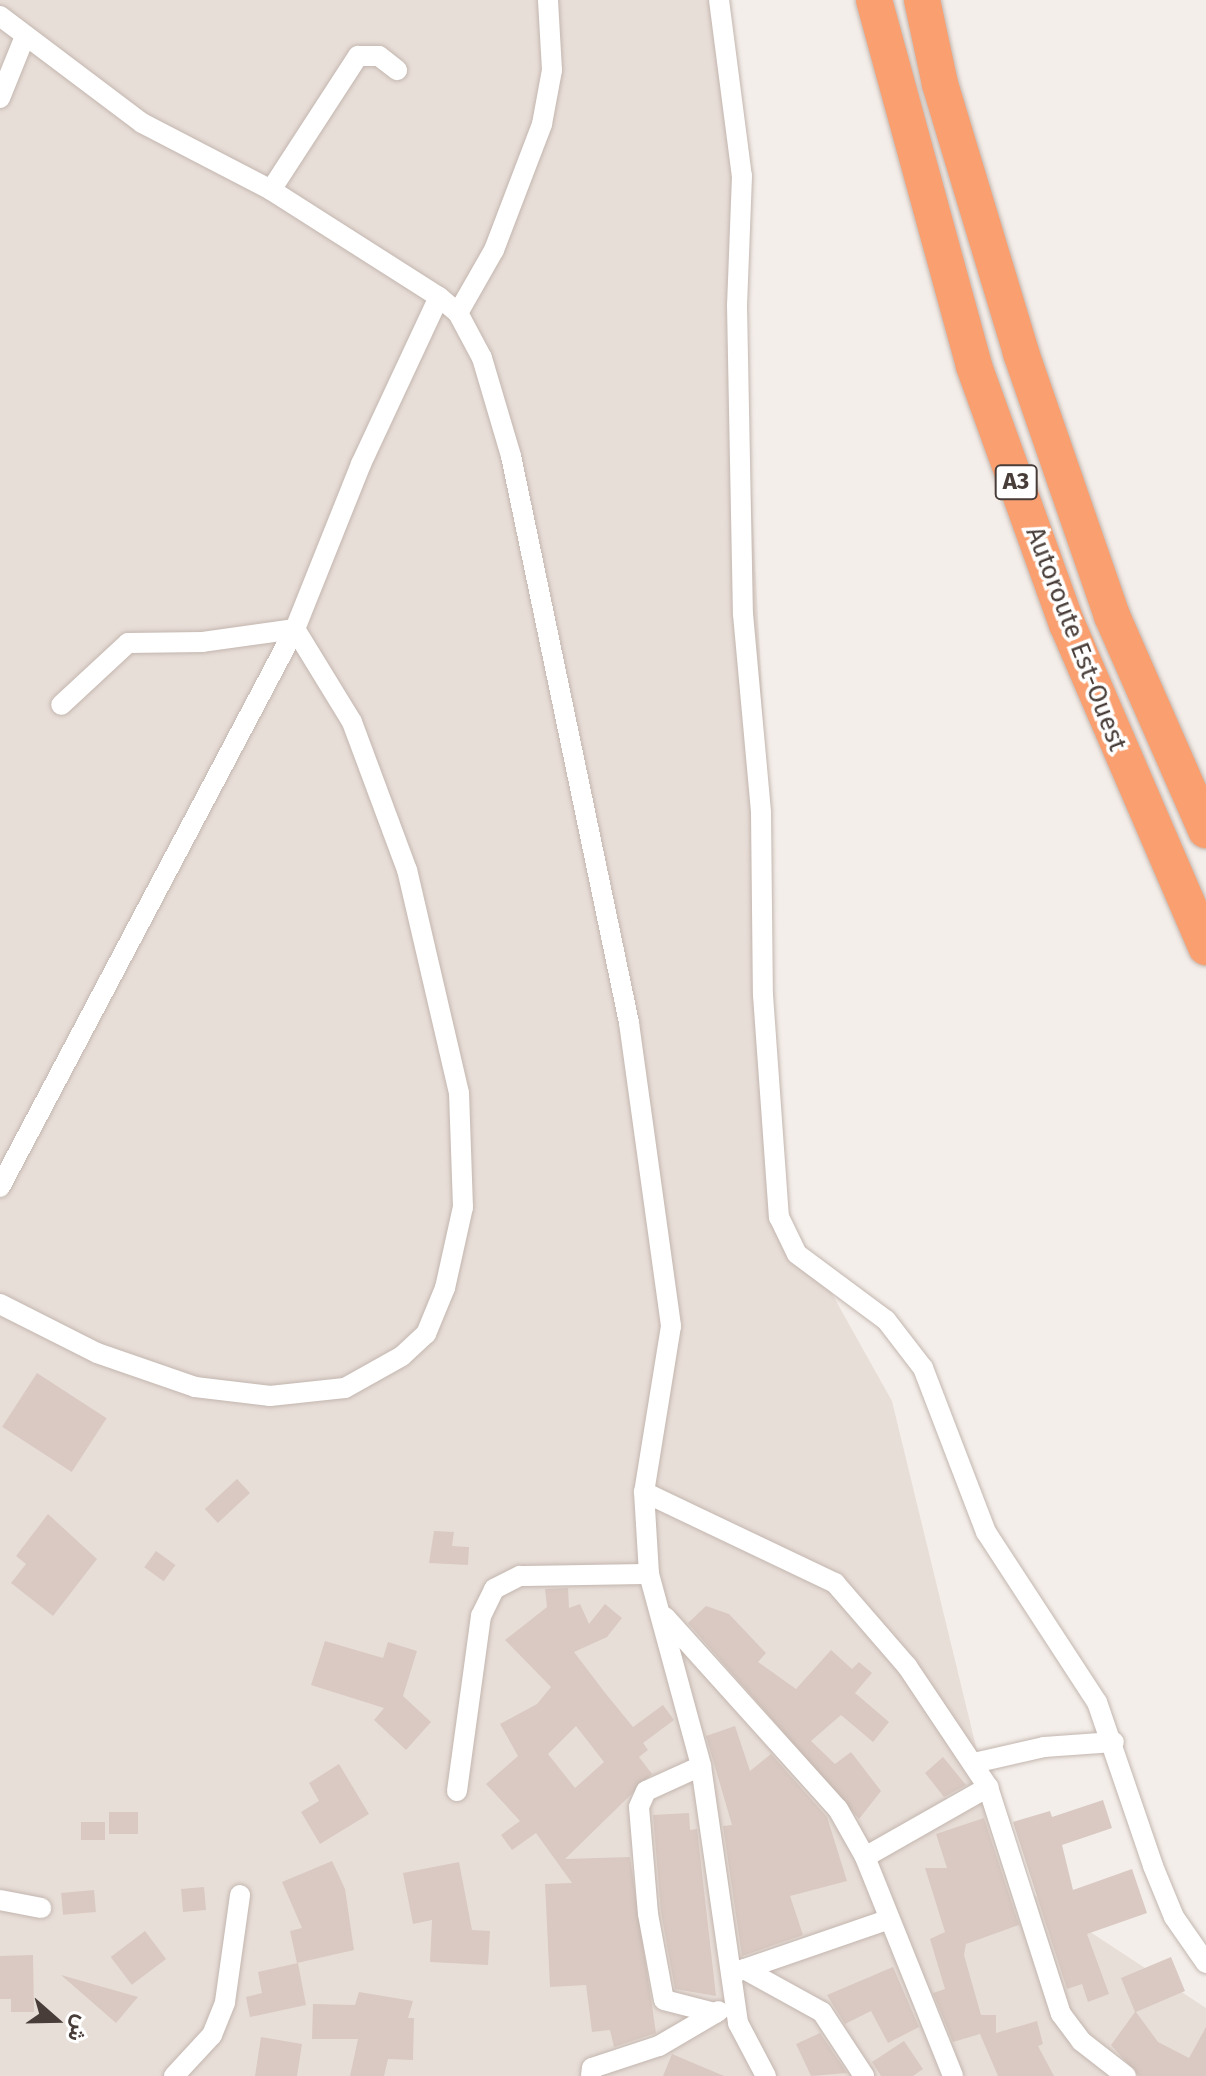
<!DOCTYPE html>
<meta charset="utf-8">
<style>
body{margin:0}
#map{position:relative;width:1206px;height:2076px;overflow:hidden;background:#f4eeea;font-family:"Fira Sans",Vazirmatn,sans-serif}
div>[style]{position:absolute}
.residential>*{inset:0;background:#e8ded8}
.building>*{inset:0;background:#d9c9c2;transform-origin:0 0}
.roads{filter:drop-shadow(0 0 2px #c3b6af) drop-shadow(0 0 2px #c3b6af)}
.street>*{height:20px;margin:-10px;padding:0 10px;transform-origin:10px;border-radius:10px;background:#fff}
.highway>*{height:36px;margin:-18px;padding:0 18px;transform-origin:18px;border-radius:18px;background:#fa9f6f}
span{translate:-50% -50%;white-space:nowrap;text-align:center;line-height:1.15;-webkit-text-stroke:7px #fff;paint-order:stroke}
.shield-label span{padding:2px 6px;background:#fff;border:2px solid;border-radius:6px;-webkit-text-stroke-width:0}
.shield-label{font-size:24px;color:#483d38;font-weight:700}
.street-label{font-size:26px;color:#483d38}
.north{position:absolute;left:16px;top:1980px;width:80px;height:80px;-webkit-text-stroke:6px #fff;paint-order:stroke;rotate:110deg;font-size:22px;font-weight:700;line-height:32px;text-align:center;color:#483d38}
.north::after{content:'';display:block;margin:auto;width:28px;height:36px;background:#483d38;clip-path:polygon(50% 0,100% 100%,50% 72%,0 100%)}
</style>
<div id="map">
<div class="residential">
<i style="clip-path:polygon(0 0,725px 0,769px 823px,770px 1183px,892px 1401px,1008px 1878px,1206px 2008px,1206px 2076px,0 2076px)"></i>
</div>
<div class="building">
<i style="left:37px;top:1373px;width:83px;height:64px;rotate:33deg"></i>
<i style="left:237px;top:1479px;width:19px;height:44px;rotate:47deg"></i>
<i style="clip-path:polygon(48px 1514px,97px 1559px,53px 1616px,11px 1583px,26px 1564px,16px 1556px)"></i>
<i style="clip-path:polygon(434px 1531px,454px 1532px,452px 1546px,469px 1547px,468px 1565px,429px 1563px)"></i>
<i style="left:156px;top:1551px;width:24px;height:20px;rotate:36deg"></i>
<i style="clip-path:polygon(evenodd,568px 1588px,569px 1608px,580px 1604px,589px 1624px,605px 1604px,622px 1618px,607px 1637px,574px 1652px,606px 1694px,633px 1727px,663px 1705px,674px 1720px,643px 1743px,648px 1750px,639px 1757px,652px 1774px,565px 1859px,630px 1857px,656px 2033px,614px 2047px,610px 2030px,592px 2032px,586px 1985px,550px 1987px,545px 1884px,572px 1883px,536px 1833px,512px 1850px,501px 1835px,520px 1821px,486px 1784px,518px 1756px,500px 1724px,537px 1704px,551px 1687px,505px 1640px,547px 1607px,545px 1589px,568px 1588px,576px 1726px,604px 1762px,575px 1788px,548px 1754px,576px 1726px)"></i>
<i style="clip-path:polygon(706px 1606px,729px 1614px,766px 1653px,758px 1662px,796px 1689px,831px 1650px,852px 1669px,859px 1662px,872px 1673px,855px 1693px,889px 1722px,873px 1742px,841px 1715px,811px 1741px,835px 1764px,851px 1752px,881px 1791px,859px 1819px,688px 1623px)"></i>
<i style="clip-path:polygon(325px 1641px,383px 1658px,388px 1642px,417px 1651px,403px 1696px,431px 1722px,406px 1750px,374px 1720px,384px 1708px,311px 1685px)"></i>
<i style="clip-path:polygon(735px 1726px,750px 1771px,771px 1754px,827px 1817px,847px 1881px,790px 1896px,803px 1935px,742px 1956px,723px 1826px,732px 1825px,706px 1736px)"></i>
<i style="clip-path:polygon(943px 1757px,966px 1785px,944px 1797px,925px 1773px)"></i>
<i style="clip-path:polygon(339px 1764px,369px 1814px,320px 1844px,301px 1812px,319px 1801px,309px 1783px)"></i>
<i style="clip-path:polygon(1103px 1800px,1112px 1828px,1062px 1845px,1073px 1890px,1132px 1869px,1147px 1913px,1087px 1934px,1109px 1994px,1088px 2002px,1082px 1984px,1067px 1989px,1013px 1822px,1050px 1811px,1052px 1817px)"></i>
<i style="left:138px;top:1812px;width:22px;height:29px;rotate:90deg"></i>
<i style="clip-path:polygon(689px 1813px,690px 1830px,697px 1829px,716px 1996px,675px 1989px,661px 1912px,653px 1815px)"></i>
<i style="clip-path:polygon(984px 1818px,1019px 1925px,966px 1944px,964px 1955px,981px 2015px,996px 2015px,996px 2033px,1037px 2021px,1043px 2044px,1038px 2046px,1054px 2076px,998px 2076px,980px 2034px,953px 2042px,933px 1993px,945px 1989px,930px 1939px,945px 1932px,925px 1868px,947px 1868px,936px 1834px)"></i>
<i style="left:81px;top:1822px;width:24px;height:18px"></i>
<i style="clip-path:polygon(332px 1861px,345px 1889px,354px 1950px,297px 1963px,290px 1931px,302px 1928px,282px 1882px)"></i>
<i style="clip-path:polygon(459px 1862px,472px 1930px,490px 1931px,488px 1965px,430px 1962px,432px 1920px,413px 1924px,403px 1873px)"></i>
<i style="left:204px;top:1887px;width:23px;height:23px;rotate:85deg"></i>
<i style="left:94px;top:1890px;width:22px;height:33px;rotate:85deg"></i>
<i style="left:145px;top:1931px;width:35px;height:43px;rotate:53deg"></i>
<i style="clip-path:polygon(33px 1955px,34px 2012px,11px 2012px,11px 1999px,0 1999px,0 1956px)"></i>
<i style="clip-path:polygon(1171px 1957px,1185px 1991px,1136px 2012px,1158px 2042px,1189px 2058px,1206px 2027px,1206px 2076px,1139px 2076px,1111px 2045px,1135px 2012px,1121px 1978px)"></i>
<i style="clip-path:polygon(298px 1963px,306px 2005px,250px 2017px,246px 1997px,262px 1993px,258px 1972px)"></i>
<i style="clip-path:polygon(893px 1967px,919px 2027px,888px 2043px,871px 2011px,845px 2024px,827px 1995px)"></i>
<i style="clip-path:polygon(61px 1975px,138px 1997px,116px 2023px)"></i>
<i style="clip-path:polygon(359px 1992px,413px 2001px,408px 2018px,414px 2018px,413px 2060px,388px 2059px,384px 2076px,350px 2076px,358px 2039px,312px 2039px,313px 2004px,355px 2005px)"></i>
<i style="clip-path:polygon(820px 2033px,847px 2073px,811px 2076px,796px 2044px)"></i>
<i style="clip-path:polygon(261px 2037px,302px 2044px,297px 2076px,255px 2076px)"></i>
<i style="clip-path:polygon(904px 2041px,923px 2069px,913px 2076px,881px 2076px,872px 2062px)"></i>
<i style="clip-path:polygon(672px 2054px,724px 2076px,663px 2076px)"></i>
</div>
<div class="roads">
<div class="street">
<i style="left:719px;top:0;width:177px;rotate:82.6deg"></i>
<i style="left:742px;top:176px;width:129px;rotate:92.2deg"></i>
<i style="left:737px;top:305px;width:309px;rotate:88.9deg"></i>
<i style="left:743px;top:614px;width:200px;rotate:84.8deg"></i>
<i style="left:761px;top:813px;width:182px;rotate:89.4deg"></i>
<i style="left:763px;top:995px;width:223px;rotate:85.9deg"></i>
<i style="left:779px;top:1217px;width:41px;rotate:64.1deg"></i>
<i style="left:797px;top:1254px;width:111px;rotate:36.6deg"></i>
<i style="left:886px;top:1320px;width:61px;rotate:52.4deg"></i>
<i style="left:923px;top:1368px;width:176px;rotate:69deg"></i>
<i style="left:986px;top:1532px;width:203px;rotate:56.9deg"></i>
<i style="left:1097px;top:1702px;width:173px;rotate:71.1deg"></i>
<i style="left:1153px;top:1866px;width:55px;rotate:67.6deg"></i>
<i style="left:1174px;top:1917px;width:56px;rotate:55.2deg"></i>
<i style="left:0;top:16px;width:178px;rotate:37deg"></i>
<i style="left:142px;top:123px;width:145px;rotate:27.4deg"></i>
<i style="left:271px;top:190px;width:199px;rotate:32.5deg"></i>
<i style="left:439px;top:297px;width:25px;rotate:40deg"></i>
<i style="left:458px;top:313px;width:51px;rotate:61.9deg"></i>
<i style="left:482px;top:358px;width:102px;rotate:73.5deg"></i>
<i style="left:511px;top:456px;width:579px;rotate:78.24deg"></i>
<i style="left:629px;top:1023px;width:306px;rotate:82.1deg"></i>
<i style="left:671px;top:1326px;width:168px;rotate:99.2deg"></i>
<i style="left:644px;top:1492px;width:82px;rotate:86.5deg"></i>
<i style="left:649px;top:1574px;width:199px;rotate:74.8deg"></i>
<i style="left:701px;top:1766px;width:260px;rotate:81.8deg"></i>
<i style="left:738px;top:2023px;width:60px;rotate:62.2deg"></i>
<i style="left:0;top:98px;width:67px;rotate:-68deg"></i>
<i style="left:271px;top:190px;width:160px;rotate:-57deg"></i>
<i style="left:358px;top:56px;width:21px"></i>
<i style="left:379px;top:56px;width:23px;rotate:38deg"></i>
<i style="left:458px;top:313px;width:73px;rotate:-60.3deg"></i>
<i style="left:494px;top:250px;width:135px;rotate:-69.1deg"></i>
<i style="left:542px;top:124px;width:55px;rotate:-79.5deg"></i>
<i style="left:552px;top:70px;width:70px;rotate:-93.3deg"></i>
<i style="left:0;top:1187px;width:631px;rotate:-62.14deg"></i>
<i style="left:295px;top:629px;width:178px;rotate:-68.2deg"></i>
<i style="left:361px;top:464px;width:184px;rotate:-65deg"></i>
<i style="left:0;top:1304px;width:109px;rotate:26.8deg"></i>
<i style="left:97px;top:1353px;width:104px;rotate:19.1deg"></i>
<i style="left:195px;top:1387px;width:76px;rotate:6.8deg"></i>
<i style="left:270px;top:1396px;width:75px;rotate:-6.1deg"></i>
<i style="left:345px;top:1388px;width:65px;rotate:-29.3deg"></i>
<i style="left:402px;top:1356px;width:33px;rotate:-43deg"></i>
<i style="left:426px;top:1334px;width:50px;rotate:-67.6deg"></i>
<i style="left:445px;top:1288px;width:83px;rotate:-77.5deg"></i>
<i style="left:463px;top:1207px;width:114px;rotate:-92deg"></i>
<i style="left:459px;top:1093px;width:229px;rotate:-103.1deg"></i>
<i style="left:407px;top:870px;width:158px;rotate:-110.4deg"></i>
<i style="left:352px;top:722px;width:109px;rotate:-121.5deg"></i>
<i style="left:295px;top:629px;width:93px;rotate:172deg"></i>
<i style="left:203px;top:642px;width:75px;rotate:179.2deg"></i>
<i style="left:128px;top:643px;width:91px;rotate:137.2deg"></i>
<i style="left:644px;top:1492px;width:212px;rotate:25.5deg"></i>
<i style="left:835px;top:1583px;width:110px;rotate:49.1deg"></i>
<i style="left:907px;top:1666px;width:146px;rotate:56.2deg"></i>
<i style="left:988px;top:1787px;width:238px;rotate:72.2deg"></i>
<i style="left:1061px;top:2014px;width:34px;rotate:53deg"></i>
<i style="left:1081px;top:2041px;width:57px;rotate:37.9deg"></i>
<i style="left:665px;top:1617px;width:258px;rotate:48deg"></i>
<i style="left:838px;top:1809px;width:55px;rotate:60.6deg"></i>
<i style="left:865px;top:1857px;width:142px;rotate:-29.6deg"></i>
<i style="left:974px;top:1763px;width:72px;rotate:-12.9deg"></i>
<i style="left:1044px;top:1747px;width:70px;rotate:-4.1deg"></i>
<i style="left:701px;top:1766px;width:60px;rotate:155.6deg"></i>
<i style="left:646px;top:1791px;width:17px;rotate:114deg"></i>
<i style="left:639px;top:1807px;width:107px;rotate:85.2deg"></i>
<i style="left:648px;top:1914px;width:87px;rotate:79.5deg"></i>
<i style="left:664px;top:2000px;width:53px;rotate:14.3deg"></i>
<i style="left:457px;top:1791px;width:177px;rotate:-82.2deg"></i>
<i style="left:481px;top:1616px;width:30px;rotate:-64deg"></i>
<i style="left:494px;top:1589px;width:29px;rotate:-27deg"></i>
<i style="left:520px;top:1576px;width:129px;rotate:-0.9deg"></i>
<i style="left:865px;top:1857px;width:236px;rotate:68.1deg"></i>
<i style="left:0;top:1900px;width:42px;rotate:11deg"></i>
<i style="left:744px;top:1969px;width:89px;rotate:28.9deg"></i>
<i style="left:822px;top:2012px;width:77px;rotate:56.7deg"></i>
<i style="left:736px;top:1972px;width:160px;rotate:-19deg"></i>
<i style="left:174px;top:2076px;width:56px;rotate:-47.2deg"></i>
<i style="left:212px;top:2035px;width:35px;rotate:-68deg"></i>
<i style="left:225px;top:2002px;width:108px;rotate:-82deg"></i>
<i style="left:591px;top:2076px;width:8px;rotate:-83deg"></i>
<i style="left:592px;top:2068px;width:71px;rotate:-18.2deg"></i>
<i style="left:659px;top:2046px;width:69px;rotate:-30.3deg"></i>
</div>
<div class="highway">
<i style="left:874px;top:0;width:379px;rotate:74.7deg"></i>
<i style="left:974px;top:366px;width:274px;rotate:70.2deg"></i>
<i style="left:1067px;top:624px;width:352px;rotate:66.7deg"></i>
<i style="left:922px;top:0;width:86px;rotate:77.9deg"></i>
<i style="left:940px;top:84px;width:281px;rotate:73.2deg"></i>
<i style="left:1021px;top:353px;width:278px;rotate:70.9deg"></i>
<i style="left:1112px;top:616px;width:234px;rotate:66.3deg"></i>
</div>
</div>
<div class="shield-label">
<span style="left:1016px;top:482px">A3</span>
</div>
<div class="street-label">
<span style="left:1076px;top:639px;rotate:69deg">Autoroute Est-Ouest</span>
</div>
<div class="north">ش</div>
</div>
